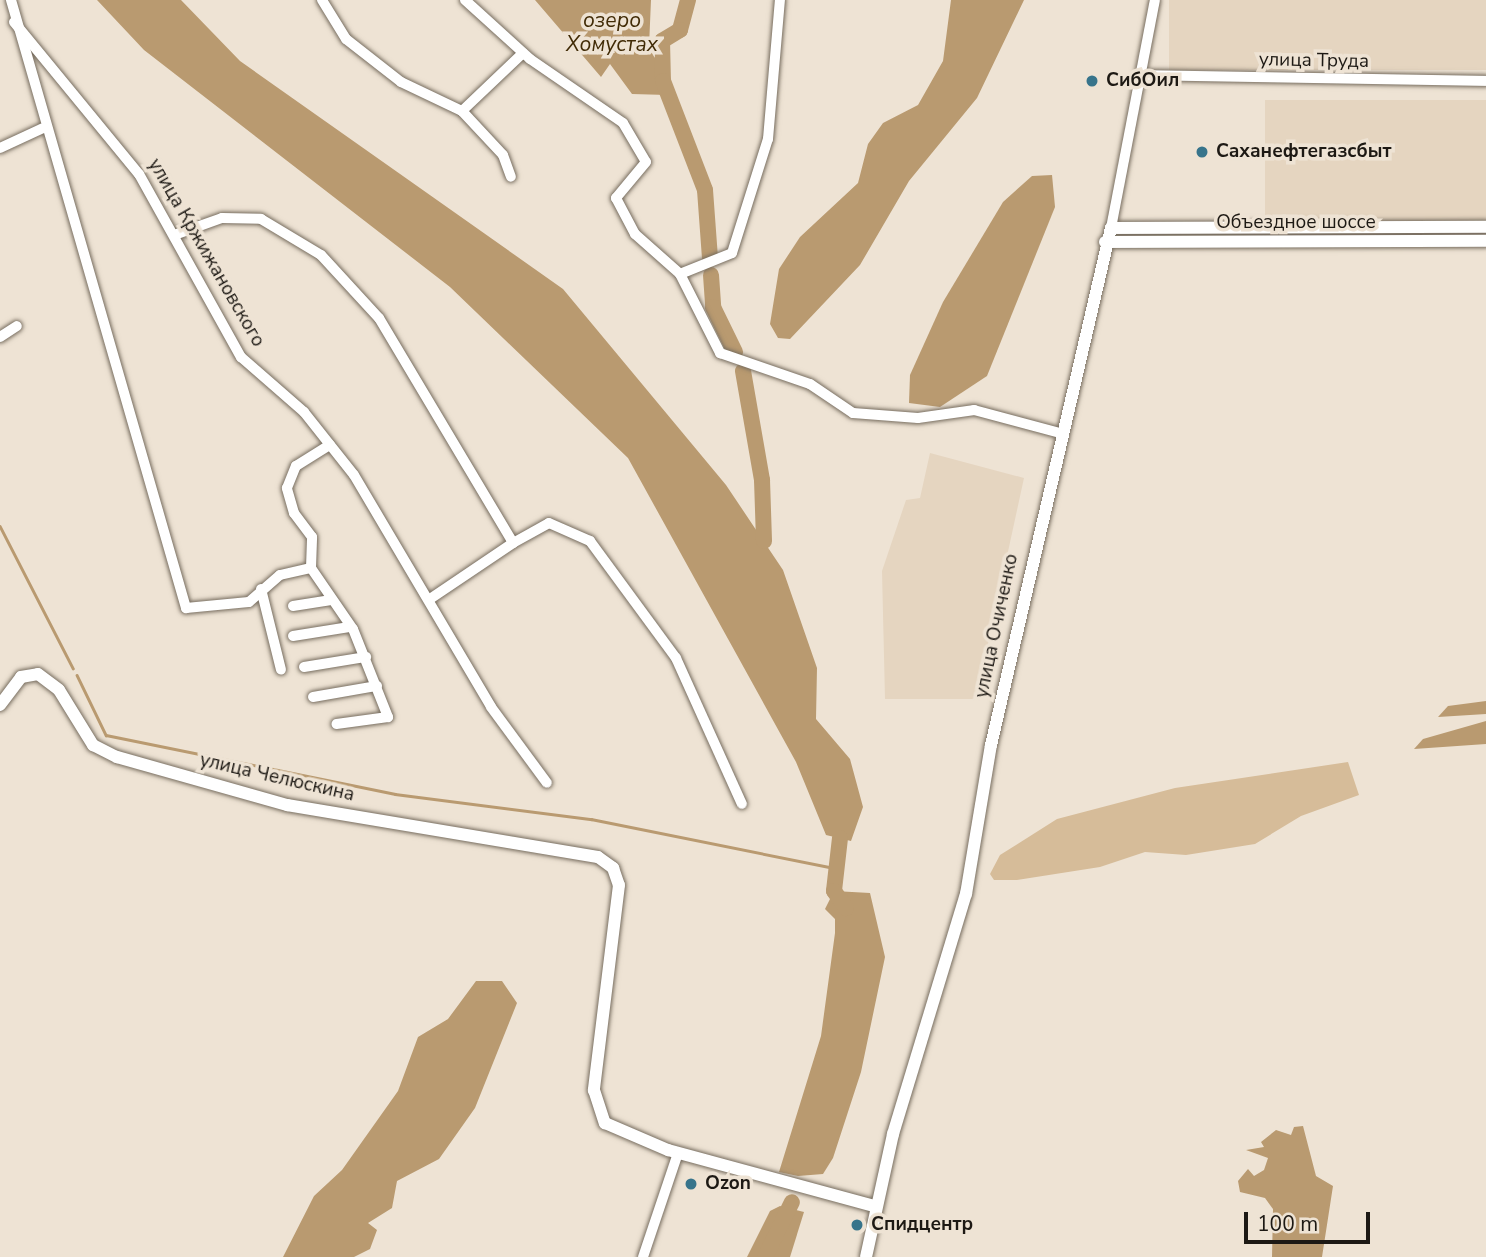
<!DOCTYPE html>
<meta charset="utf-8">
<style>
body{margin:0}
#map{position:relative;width:1486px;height:1257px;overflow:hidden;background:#eee3d4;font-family:"Nunito Sans",sans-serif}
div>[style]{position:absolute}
.built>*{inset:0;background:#e5d5c0;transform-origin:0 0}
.green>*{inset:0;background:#d6bc99}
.water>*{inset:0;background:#b99a70}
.stream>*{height:2.5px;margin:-1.25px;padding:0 1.25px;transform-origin:1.25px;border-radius:1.25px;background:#b99a70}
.river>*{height:16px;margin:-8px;padding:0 8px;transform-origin:8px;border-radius:8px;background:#b99a70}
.roads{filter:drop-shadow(0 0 2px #776d5f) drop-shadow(0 0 2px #776d5f)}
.street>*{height:10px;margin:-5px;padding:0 5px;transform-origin:5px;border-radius:5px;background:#fff}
.secondary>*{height:12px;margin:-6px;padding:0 6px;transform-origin:6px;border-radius:6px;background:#fff}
.dots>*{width:19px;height:19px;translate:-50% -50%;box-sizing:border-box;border:4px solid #eee3d4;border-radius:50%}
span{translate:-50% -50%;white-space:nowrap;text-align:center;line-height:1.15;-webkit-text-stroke:7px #eee3d4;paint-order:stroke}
.street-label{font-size:19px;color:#1d1914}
.poi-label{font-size:19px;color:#1d1914;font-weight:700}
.left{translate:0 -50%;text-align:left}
.water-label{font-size:21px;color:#412b06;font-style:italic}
.scale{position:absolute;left:1244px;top:1212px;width:126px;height:32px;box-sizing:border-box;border:4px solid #1d1914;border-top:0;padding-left:9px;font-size:21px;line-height:24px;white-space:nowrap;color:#1d1914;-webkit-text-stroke:5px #eee3d4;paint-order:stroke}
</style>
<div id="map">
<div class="built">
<i style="left:1169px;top:0;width:317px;height:70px"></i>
<i style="left:1486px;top:100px;width:121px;height:221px;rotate:90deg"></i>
<i style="clip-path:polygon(930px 453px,1024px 478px,976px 699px,885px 699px,882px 571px,906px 500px,920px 498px)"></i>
</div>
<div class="green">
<i style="clip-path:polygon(1348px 762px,1359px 795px,1301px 816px,1255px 844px,1186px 855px,1145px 852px,1100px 867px,1017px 880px,994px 880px,990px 874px,1000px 855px,1057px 819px,1175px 788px)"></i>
</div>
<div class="water">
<i style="clip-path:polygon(97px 0,181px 0,240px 61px,563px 289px,726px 485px,783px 570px,817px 668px,816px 719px,850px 759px,863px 807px,851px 841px,826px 835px,796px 762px,628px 458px,450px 287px,144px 50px)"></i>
<i style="clip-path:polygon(535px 0,651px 0,649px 47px,669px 81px,667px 95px,632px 94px,610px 64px,601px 77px)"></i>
<i style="clip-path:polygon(951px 0,1024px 0,977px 98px,909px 181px,860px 265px,790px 339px,778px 338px,770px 324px,779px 269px,800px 237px,858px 183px,868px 144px,883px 123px,918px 105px,943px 61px)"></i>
<i style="clip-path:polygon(1052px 175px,1055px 207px,987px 376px,940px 407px,909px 403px,910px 375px,943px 302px,1003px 202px,1032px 176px)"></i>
<i style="clip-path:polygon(1486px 701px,1486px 714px,1438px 717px,1448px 706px)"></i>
<i style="clip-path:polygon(1486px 721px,1486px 744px,1414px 749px,1423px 739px)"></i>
<i style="clip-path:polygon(834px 891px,870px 893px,885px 957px,861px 1072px,833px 1158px,823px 1174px,798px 1176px,779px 1172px,821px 1036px,835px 933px,835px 919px,825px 909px)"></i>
<i style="clip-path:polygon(476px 981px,502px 981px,517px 1003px,475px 1108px,439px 1159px,397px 1181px,392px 1208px,368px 1223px,377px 1230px,370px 1249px,354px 1257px,283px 1257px,314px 1196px,342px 1170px,398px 1091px,418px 1037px,448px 1019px)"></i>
<i style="clip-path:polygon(1303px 1126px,1316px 1176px,1333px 1186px,1322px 1257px,1272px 1257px,1273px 1209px,1265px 1198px,1240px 1192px,1238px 1181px,1248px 1169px,1254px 1176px,1264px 1170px,1268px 1158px,1246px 1150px,1264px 1147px,1261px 1142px,1276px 1130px,1291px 1135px,1294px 1127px)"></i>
<i style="clip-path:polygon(780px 1206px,804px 1212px,790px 1257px,747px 1257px,770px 1211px)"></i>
</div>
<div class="stream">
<i style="left:0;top:526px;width:160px;rotate:62.8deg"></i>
<i style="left:77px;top:675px;width:67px;rotate:64.2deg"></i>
<i style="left:106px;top:735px;width:295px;rotate:11.5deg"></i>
<i style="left:395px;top:794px;width:198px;rotate:7.3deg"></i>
<i style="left:591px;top:819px;width:254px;rotate:11.4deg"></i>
</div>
<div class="river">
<i style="left:688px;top:0;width:31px;rotate:105deg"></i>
<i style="left:680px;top:30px;width:21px;rotate:149deg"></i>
<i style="left:662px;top:41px;width:40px;rotate:88.6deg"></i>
<i style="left:663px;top:81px;width:117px;rotate:68.9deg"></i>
<i style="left:705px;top:190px;width:68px;rotate:85.8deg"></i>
<i style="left:711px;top:275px;width:32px;rotate:86deg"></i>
<i style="left:713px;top:307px;width:50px;rotate:63.9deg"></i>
<i style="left:743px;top:371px;width:111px;rotate:80.1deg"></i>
<i style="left:762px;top:480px;width:61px;rotate:88.1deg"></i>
<i style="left:840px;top:838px;width:53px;rotate:96.5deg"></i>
<i style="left:834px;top:891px;width:21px;rotate:55deg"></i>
<i style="left:765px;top:1257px;width:61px;rotate:-63.9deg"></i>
</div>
<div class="roads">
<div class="street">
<i style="left:11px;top:0;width:633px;rotate:73.94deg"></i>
<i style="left:186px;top:608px;width:63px;rotate:-5.4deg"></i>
<i style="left:249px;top:602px;width:41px;rotate:-41.1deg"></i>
<i style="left:280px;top:575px;width:32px;rotate:-13deg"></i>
<i style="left:311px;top:568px;width:31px;rotate:-88deg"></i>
<i style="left:312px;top:537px;width:30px;rotate:-127deg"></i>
<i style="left:294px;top:513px;width:26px;rotate:-106deg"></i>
<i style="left:287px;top:488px;width:24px;rotate:-68deg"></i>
<i style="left:296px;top:466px;width:40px;rotate:-32deg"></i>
<i style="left:322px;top:0;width:46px;rotate:58.4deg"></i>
<i style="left:346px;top:39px;width:70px;rotate:38deg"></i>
<i style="left:401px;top:82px;width:68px;rotate:25.4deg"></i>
<i style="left:462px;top:111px;width:60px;rotate:47deg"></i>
<i style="left:503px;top:155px;width:23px;rotate:70deg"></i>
<i style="left:465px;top:0;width:88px;rotate:42.2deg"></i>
<i style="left:530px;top:59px;width:113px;rotate:34.5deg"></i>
<i style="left:623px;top:123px;width:45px;rotate:59.5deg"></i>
<i style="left:646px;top:162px;width:47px;rotate:129.8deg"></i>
<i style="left:616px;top:198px;width:41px;rotate:62.2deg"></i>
<i style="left:635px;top:234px;width:60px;rotate:41.6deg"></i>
<i style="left:680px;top:274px;width:89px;rotate:63.1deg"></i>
<i style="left:720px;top:353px;width:95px;rotate:19deg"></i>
<i style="left:810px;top:384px;width:52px;rotate:34deg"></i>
<i style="left:853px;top:413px;width:65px;rotate:4.4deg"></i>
<i style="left:918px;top:418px;width:57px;rotate:-8.1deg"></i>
<i style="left:974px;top:410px;width:89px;rotate:15deg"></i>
<i style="left:14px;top:22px;width:197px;rotate:50.6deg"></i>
<i style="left:139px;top:174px;width:210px;rotate:60.9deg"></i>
<i style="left:241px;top:357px;width:84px;rotate:41.1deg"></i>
<i style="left:304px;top:412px;width:80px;rotate:51.6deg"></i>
<i style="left:354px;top:475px;width:269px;rotate:59.4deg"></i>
<i style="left:491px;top:707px;width:94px;rotate:53.6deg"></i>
<i style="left:1141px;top:75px;width:345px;rotate:1deg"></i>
<i style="left:462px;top:111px;width:84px;rotate:-43.6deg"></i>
<i style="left:0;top:148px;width:47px;rotate:-24.9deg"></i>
<i style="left:1111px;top:228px;width:232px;rotate:-79.1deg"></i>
<i style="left:177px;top:234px;width:48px;rotate:-19.6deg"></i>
<i style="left:222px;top:218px;width:39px;rotate:1deg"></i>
<i style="left:261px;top:219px;width:70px;rotate:31deg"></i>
<i style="left:321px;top:255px;width:86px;rotate:47.4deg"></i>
<i style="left:379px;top:318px;width:262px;rotate:59.2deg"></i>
<i style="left:513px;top:543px;width:100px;rotate:146deg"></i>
<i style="left:680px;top:274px;width:56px;rotate:-22deg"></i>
<i style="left:732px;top:253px;width:120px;rotate:-72.5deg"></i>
<i style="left:768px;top:139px;width:140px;rotate:-85.1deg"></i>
<i style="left:0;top:337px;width:20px;rotate:-33deg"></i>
<i style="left:513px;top:543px;width:41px;rotate:-29.1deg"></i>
<i style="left:549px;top:523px;width:45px;rotate:23.7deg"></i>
<i style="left:590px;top:541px;width:145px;rotate:53.7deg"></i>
<i style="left:676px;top:658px;width:160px;rotate:65.7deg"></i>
<i style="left:311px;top:568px;width:74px;rotate:55.5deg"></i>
<i style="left:353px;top:629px;width:95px;rotate:68.3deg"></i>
<i style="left:388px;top:717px;width:52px;rotate:172.3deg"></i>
<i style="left:261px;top:589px;width:83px;rotate:76.1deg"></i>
<i style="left:293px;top:606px;width:37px;rotate:-9deg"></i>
<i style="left:293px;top:636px;width:57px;rotate:-9.1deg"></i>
<i style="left:304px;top:667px;width:63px;rotate:-9.2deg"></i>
<i style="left:313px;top:697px;width:65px;rotate:-9.8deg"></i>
<i style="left:643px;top:1257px;width:110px;rotate:-71.4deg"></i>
</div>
<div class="secondary">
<i style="left:1105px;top:242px;width:381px;rotate:-0.2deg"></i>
<i style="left:0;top:705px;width:35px;rotate:-53deg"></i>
<i style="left:21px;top:677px;width:17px;rotate:-10deg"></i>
<i style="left:38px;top:674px;width:26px;rotate:37deg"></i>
<i style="left:59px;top:690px;width:65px;rotate:58.3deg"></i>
<i style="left:93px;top:745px;width:27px;rotate:27deg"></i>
<i style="left:117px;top:757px;width:177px;rotate:15.8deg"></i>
<i style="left:287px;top:805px;width:315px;rotate:9.5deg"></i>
<i style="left:598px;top:857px;width:19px;rotate:36deg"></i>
<i style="left:613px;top:868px;width:18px;rotate:71deg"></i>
<i style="left:619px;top:885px;width:207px;rotate:97deg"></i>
<i style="left:594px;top:1090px;width:35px;rotate:72deg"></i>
<i style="left:605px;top:1123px;width:69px;rotate:23.2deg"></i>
<i style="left:668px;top:1150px;width:213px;rotate:15.2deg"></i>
<i style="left:866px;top:1257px;width:126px;rotate:-77.6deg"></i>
<i style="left:893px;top:1134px;width:251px;rotate:-73.1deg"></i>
<i style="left:966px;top:894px;width:151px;rotate:-80.5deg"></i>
<i style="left:991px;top:745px;width:531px;rotate:-76.93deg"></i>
<i style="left:1111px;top:228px;width:375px;rotate:-0.2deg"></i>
</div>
</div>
<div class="dots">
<i style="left:1092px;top:81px;background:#37748b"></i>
<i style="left:1202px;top:152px;background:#37748b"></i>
<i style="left:691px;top:1184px;background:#37748b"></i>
<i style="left:857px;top:1225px;background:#37748b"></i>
</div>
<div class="street-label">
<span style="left:1314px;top:61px;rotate:1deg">улица Труда</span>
<span style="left:1296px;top:223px">Объездное шоссе</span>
<span style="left:206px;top:253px;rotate:60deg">улица Кржижановского</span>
<span style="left:997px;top:626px;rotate:-78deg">улица Очиченко</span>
<span style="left:277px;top:778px;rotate:13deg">улица Челюскина</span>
</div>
<div class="poi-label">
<span class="left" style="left:1106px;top:81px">СибОил</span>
<span class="left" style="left:1216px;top:152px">Саханефтегазсбыт</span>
<span class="left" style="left:705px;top:1184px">Ozon</span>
<span class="left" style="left:871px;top:1225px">Спидцентр</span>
</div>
<div class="water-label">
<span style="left:612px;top:32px">озеро<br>Хомустах</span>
</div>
<div class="scale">100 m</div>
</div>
